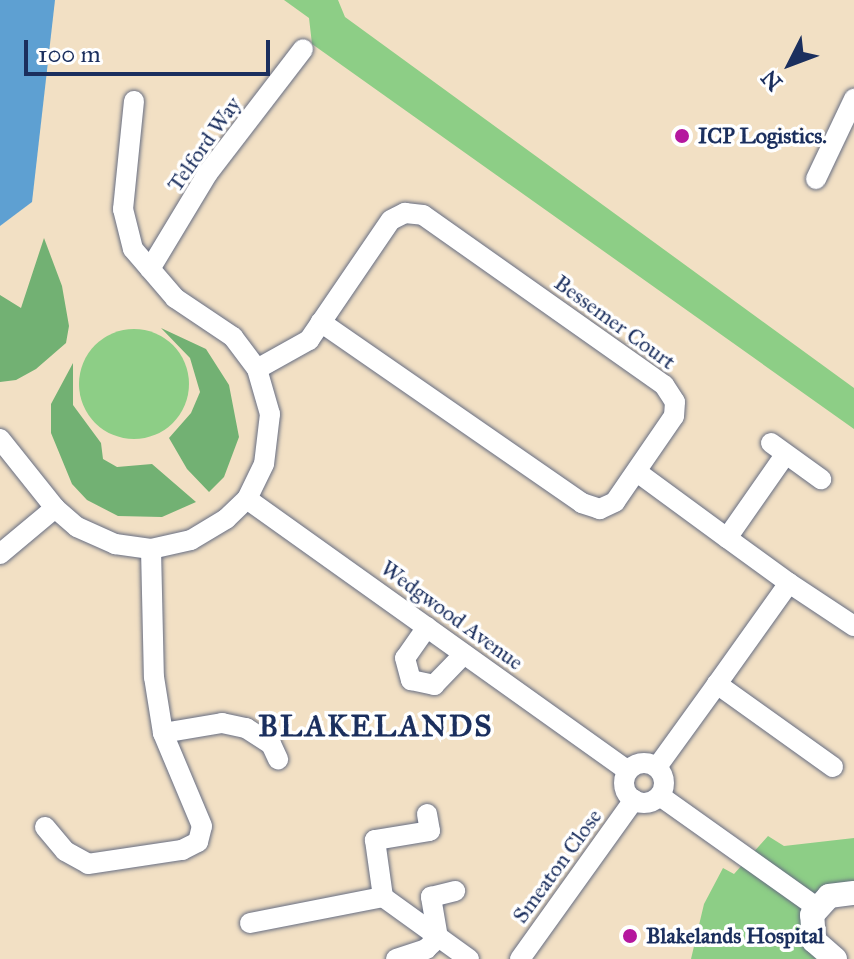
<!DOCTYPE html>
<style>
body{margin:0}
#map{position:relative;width:854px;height:959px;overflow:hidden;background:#f2e0c4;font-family:"IM FELL Great Primer",serif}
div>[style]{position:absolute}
.green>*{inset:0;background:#8dce86}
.round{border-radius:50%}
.forest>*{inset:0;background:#72b173}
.water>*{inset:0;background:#5ea0d2}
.roads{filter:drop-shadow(0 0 2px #666d82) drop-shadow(0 0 2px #666d82)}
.minor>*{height:20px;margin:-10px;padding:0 10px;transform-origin:10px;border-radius:10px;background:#fff}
.minor>.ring{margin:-10px;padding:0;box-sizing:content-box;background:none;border:20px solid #fff;border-radius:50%}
.tertiary>*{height:24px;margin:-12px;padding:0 12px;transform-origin:12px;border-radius:12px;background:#fff}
.dots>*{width:22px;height:22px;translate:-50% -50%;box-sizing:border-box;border:4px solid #fff;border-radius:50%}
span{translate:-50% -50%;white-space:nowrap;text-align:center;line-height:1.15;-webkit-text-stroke:7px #fff;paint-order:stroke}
.poi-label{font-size:22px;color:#1b2f5e;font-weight:700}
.left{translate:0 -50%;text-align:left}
.street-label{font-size:22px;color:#1b2f5e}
.district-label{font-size:30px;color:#1b2f5e;font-weight:700;letter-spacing:2px}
.north{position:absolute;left:750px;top:24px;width:80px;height:80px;-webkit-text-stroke:6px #fff;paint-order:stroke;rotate:228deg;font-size:22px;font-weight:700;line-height:32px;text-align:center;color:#1b2f5e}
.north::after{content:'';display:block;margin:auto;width:28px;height:36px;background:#1b2f5e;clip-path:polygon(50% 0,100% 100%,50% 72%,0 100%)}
.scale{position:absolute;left:24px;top:40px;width:246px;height:36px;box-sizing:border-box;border:4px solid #1b2f5e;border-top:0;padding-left:10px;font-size:24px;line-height:28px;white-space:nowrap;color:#1b2f5e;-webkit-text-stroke:6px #fff;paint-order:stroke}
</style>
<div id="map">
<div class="green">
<i style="clip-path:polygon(284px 0,338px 0,345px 17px,854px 388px,854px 429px,312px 44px,309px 18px)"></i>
<i class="round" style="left:79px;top:329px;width:110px;height:110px"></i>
<i style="clip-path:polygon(768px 836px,784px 846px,854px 838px,854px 893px,812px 915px,835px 959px,691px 959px,704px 904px,723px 868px,734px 874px)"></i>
</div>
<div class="forest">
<i style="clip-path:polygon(44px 238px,62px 286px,69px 326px,66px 343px,36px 369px,16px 380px,0 382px,0 295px,21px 308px)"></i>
<i style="clip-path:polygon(161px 328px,206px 349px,229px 385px,239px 437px,224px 477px,209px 492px,187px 469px,169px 438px,191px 413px,200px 392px,190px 358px)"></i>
<i style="clip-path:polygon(73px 363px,73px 405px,101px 443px,103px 459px,117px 467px,152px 464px,196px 502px,162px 517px,118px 516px,87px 500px,72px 484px,51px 433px,51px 404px)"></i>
</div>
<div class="water">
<i style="clip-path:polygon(0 0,55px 0,32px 202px,0 226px)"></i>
</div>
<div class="roads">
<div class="minor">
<i style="left:134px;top:101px;width:109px;rotate:95.8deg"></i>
<i style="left:123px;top:209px;width:41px;rotate:76deg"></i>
<i style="left:133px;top:249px;width:65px;rotate:49.4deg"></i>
<i style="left:175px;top:298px;width:70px;rotate:33.9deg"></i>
<i style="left:233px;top:337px;width:40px;rotate:53deg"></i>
<i style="left:257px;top:369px;width:47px;rotate:73.9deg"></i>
<i style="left:270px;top:414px;width:50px;rotate:96.8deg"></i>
<i style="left:264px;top:464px;width:39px;rotate:116deg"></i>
<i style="left:247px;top:499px;width:468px;rotate:35.5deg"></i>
<i style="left:816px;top:179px;width:89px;rotate:-64.6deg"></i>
<i style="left:150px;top:269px;width:112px;rotate:-58.9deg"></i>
<i style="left:208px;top:173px;width:156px;rotate:-52.5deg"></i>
<i style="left:257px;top:369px;width:60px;rotate:-29.1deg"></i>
<i style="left:309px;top:340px;width:145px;rotate:-55.7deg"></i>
<i style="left:391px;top:220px;width:16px;rotate:-27deg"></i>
<i style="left:405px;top:213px;width:18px;rotate:6deg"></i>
<i style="left:423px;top:215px;width:295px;rotate:35.2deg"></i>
<i style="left:664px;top:385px;width:20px;rotate:57deg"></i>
<i style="left:675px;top:402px;width:14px;rotate:94deg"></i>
<i style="left:674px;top:416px;width:104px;rotate:124.5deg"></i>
<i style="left:615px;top:502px;width:17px;rotate:155deg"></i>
<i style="left:600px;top:509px;width:19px;rotate:-162deg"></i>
<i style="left:582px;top:503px;width:318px;rotate:-145.3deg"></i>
<i style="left:0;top:439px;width:88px;rotate:51.4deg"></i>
<i style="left:55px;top:508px;width:29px;rotate:41deg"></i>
<i style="left:77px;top:527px;width:42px;rotate:24.1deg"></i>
<i style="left:115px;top:544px;width:36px;rotate:8deg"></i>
<i style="left:151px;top:549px;width:41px;rotate:-12.7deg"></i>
<i style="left:191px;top:540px;width:41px;rotate:-31deg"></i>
<i style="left:226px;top:519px;width:29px;rotate:-44deg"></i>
<i style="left:771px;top:443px;width:62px;rotate:35.8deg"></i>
<i style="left:785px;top:455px;width:101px;rotate:124.9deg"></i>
<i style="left:727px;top:538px;width:77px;rotate:36deg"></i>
<i style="left:637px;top:472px;width:112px;rotate:36.3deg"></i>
<i style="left:151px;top:549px;width:128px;rotate:88.7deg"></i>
<i style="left:154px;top:677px;width:57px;rotate:80.9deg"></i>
<i style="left:0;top:554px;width:72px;rotate:-39.9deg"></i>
<i style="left:427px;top:627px;width:38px;rotate:125deg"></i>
<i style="left:405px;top:658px;width:23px;rotate:75deg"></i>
<i style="left:411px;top:680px;width:24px;rotate:12deg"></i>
<i style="left:434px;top:685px;width:43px;rotate:-45.9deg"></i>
<i class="ring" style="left:624px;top:763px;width:20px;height:20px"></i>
<i style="left:657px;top:767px;width:102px;rotate:-54.1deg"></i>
<i style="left:833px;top:767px;width:143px;rotate:-144.4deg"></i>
<i style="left:717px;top:684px;width:124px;rotate:-54.5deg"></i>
<i style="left:789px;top:583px;width:78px;rotate:33.5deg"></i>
<i style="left:660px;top:796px;width:191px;rotate:35.4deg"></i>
<i style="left:427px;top:814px;width:17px;rotate:80deg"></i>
<i style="left:430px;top:831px;width:56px;rotate:170.7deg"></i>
<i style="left:375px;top:840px;width:58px;rotate:82deg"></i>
<i style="left:383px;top:897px;width:106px;rotate:35.8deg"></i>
<i style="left:45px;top:827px;width:31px;rotate:50deg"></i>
<i style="left:65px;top:851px;width:26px;rotate:29deg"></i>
<i style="left:88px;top:864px;width:95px;rotate:-8.5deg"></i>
<i style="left:182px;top:850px;width:18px;rotate:-27deg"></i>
<i style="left:198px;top:842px;width:16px;rotate:-76deg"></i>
<i style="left:202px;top:826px;width:101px;rotate:-112.8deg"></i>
<i style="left:163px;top:733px;width:60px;rotate:-9.6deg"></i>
<i style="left:222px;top:723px;width:25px;rotate:12deg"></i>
<i style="left:246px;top:728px;width:30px;rotate:33deg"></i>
<i style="left:271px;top:744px;width:17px;rotate:65deg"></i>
<i style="left:250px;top:923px;width:136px;rotate:-11.1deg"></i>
<i style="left:396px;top:959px;width:32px;rotate:-18deg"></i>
<i style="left:426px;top:949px;width:16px;rotate:-43deg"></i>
<i style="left:438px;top:938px;width:42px;rotate:-99.7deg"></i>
<i style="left:431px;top:897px;width:25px;rotate:-14deg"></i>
<i style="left:520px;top:959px;width:196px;rotate:-54.4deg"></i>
</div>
<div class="tertiary">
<i style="left:835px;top:959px;width:28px;rotate:-139deg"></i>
<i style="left:814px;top:941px;width:26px;rotate:-94deg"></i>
<i style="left:812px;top:915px;width:25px;rotate:-48deg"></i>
<i style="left:829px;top:896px;width:25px;rotate:-7deg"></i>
</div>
</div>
<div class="dots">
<i style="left:682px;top:136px;background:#b5179e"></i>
<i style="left:630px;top:936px;background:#b5179e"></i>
</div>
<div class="poi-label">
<span class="left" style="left:698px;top:136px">ICP Logistics.</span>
<span class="left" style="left:646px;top:936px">Blakelands Hospital</span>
</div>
<div class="street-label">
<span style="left:204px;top:144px;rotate:-55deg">Telford Way</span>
<span style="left:615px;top:322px;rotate:36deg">Bessemer Court</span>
<span style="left:452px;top:615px;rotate:36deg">Wedgwood Avenue</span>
<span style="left:557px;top:866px;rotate:-54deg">Smeaton Close</span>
</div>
<div class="district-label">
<span style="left:376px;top:726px">BLAKELANDS</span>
</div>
<div class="north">N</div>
<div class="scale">100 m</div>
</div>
